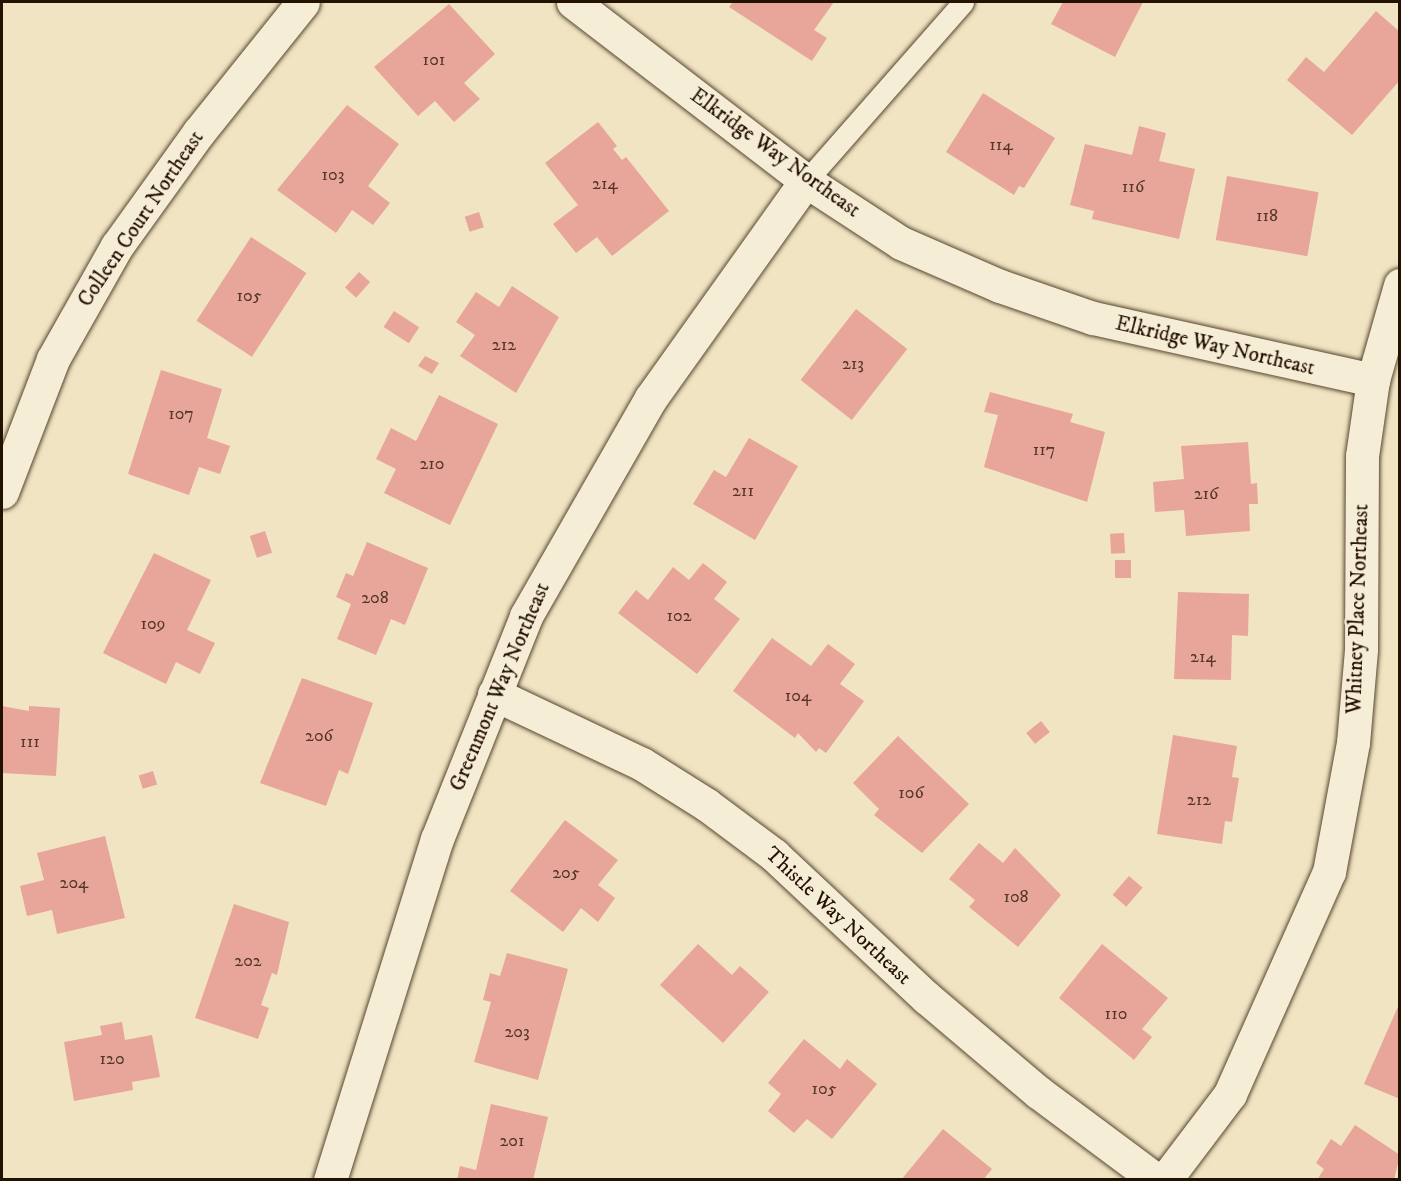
<!DOCTYPE html>
<style>
body{margin:0}
#map{position:relative;width:1401px;height:1181px;overflow:hidden;background:#f1e4c2;font-family:"IM FELL DW Pica",serif}
div>[style]{position:absolute}
.building>*{inset:0;background:#e7a699;transform-origin:0 0}
.roads{filter:drop-shadow(0 0 2px #574630) drop-shadow(0 0 2px #574630)}
.service>*{height:21px;margin:-10.5px;padding:0 10.5px;transform-origin:10.5px;border-radius:10.5px;background:#f6edd7}
.minor>*{height:33px;margin:-16.5px;padding:0 16.5px;transform-origin:16.5px;border-radius:16.5px;background:#f6edd7}
span{translate:-50% -50%;white-space:nowrap;text-align:center;line-height:1.15;-webkit-text-stroke:4.5px #f6edd7;paint-order:stroke}
.number-label{font-size:18px;color:#553726}
.number-label span{-webkit-text-stroke-width:0}
.street-label{font-size:21px;color:#241200}
.frame{position:absolute;inset:0;border:3px solid #241200;pointer-events:none}
</style>
<div id="map">
<div class="building">
<i style="clip-path:polygon(733px 2px,834px 2px,814px 30px,827px 38px,812px 61px,729px 7px)"></i>
<i style="clip-path:polygon(1063px 2px,1143px 2px,1115px 57px,1051px 24px)"></i>
<i style="clip-path:polygon(449px 4px,495px 54px,464px 83px,480px 99px,454px 122px,435px 101px,418px 116px,374px 67px)"></i>
<i style="clip-path:polygon(1376px 11px,1400px 32px,1400px 80px,1352px 135px,1287px 80px,1306px 57px,1324px 72px)"></i>
<i style="clip-path:polygon(983px 93px,1055px 138px,1024px 188px,1019px 186px,1014px 195px,946px 152px)"></i>
<i style="clip-path:polygon(347px 105px,399px 144px,368px 186px,390px 203px,373px 225px,352px 210px,336px 233px,277px 190px)"></i>
<i style="clip-path:polygon(598px 122px,617px 146px,613px 149px,622px 160px,626px 157px,669px 211px,612px 256px,597px 237px,576px 253px,553px 224px,578px 205px,545px 163px)"></i>
<i style="clip-path:polygon(1139px 126px,1166px 133px,1159px 161px,1195px 169px,1179px 239px,1092px 219px,1094px 211px,1070px 205px,1085px 144px,1132px 155px)"></i>
<i style="left:1227px;top:176px;width:93px;height:65px;rotate:10deg"></i>
<i style="left:479px;top:212px;width:16px;height:15px;rotate:72deg"></i>
<i style="left:251px;top:237px;width:66px;height:100px;rotate:33deg"></i>
<i style="left:359px;top:272px;width:15px;height:21px;rotate:42deg"></i>
<i style="clip-path:polygon(512px 286px,559px 317px,516px 393px,460px 356px,475px 335px,456px 322px,476px 292px,499px 307px)"></i>
<i style="left:856px;top:309px;width:65px;height:90px;rotate:38deg"></i>
<i style="left:394px;top:311px;width:30px;height:19px;rotate:33deg"></i>
<i style="clip-path:polygon(425px 356px,439px 363px,432px 374px,418px 366px)"></i>
<i style="clip-path:polygon(161px 370px,222px 389px,207px 438px,230px 446px,220px 474px,199px 467px,189px 495px,128px 474px)"></i>
<i style="clip-path:polygon(990px 392px,1073px 414px,1070px 422px,1105px 432px,1087px 502px,984px 467px,998px 415px,984px 412px)"></i>
<i style="clip-path:polygon(439px 395px,498px 424px,450px 525px,384px 493px,396px 469px,376px 459px,391px 428px,416px 441px)"></i>
<i style="clip-path:polygon(749px 438px,798px 466px,755px 540px,693px 504px,714px 470px,726px 477px)"></i>
<i style="clip-path:polygon(1248px 442px,1251px 484px,1257px 483px,1258px 504px,1249px 504px,1250px 531px,1186px 536px,1184px 510px,1155px 512px,1153px 482px,1184px 479px,1181px 446px)"></i>
<i style="left:265px;top:531px;width:23px;height:16px;rotate:72deg"></i>
<i style="left:1124px;top:533px;width:20px;height:14px;rotate:87deg"></i>
<i style="clip-path:polygon(367px 542px,428px 568px,405px 625px,391px 619px,376px 655px,337px 639px,351px 604px,336px 597px,346px 573px,353px 576px)"></i>
<i style="clip-path:polygon(154px 553px,211px 580px,187px 630px,215px 643px,200px 674px,176px 662px,166px 684px,103px 653px)"></i>
<i style="left:1115px;top:560px;width:16px;height:18px"></i>
<i style="clip-path:polygon(703px 563px,727px 582px,714px 599px,740px 619px,697px 674px,618px 613px,636px 590px,648px 600px,673px 567px,689px 580px)"></i>
<i style="clip-path:polygon(1178px 592px,1249px 594px,1248px 636px,1232px 635px,1231px 680px,1174px 679px)"></i>
<i style="clip-path:polygon(772px 638px,811px 666px,828px 644px,855px 664px,840px 684px,864px 701px,826px 753px,819px 748px,816px 752px,798px 733px,795px 738px,733px 691px)"></i>
<i style="clip-path:polygon(302px 678px,373px 703px,348px 774px,339px 770px,326px 806px,260px 783px)"></i>
<i style="clip-path:polygon(2px 706px,29px 711px,29px 706px,60px 708px,56px 776px,2px 773px)"></i>
<i style="left:1041px;top:721px;width:14px;height:19px;rotate:51deg"></i>
<i style="clip-path:polygon(1173px 735px,1237px 746px,1232px 777px,1239px 778px,1232px 822px,1225px 821px,1222px 844px,1157px 834px)"></i>
<i style="clip-path:polygon(898px 736px,969px 804px,922px 853px,874px 815px,879px 809px,853px 783px)"></i>
<i style="left:153px;top:771px;width:14px;height:15px;rotate:73deg"></i>
<i style="clip-path:polygon(565px 820px,618px 860px,598px 885px,615px 898px,598px 922px,581px 908px,563px 932px,510px 891px)"></i>
<i style="clip-path:polygon(105px 836px,125px 918px,57px 934px,52px 910px,27px 916px,20px 886px,44px 880px,37px 853px)"></i>
<i style="clip-path:polygon(979px 843px,1003px 863px,1015px 848px,1061px 895px,1018px 947px,969px 907px,975px 900px,949px 879px)"></i>
<i style="left:1129px;top:876px;width:18px;height:25px;rotate:41deg"></i>
<i style="clip-path:polygon(234px 904px,289px 922px,277px 975px,272px 973px,261px 1005px,269px 1008px,258px 1039px,195px 1018px)"></i>
<i style="clip-path:polygon(698px 944px,732px 975px,740px 966px,769px 992px,723px 1043px,660px 985px)"></i>
<i style="clip-path:polygon(1102px 944px,1168px 998px,1142px 1029px,1152px 1037px,1134px 1060px,1059px 998px)"></i>
<i style="clip-path:polygon(507px 953px,568px 969px,538px 1080px,474px 1062px,491px 1002px,483px 1000px,490px 973px,500px 976px)"></i>
<i style="clip-path:polygon(1400px 1002px,1400px 1099px,1364px 1084px)"></i>
<i style="clip-path:polygon(122px 1022px,125px 1040px,152px 1035px,160px 1077px,132px 1082px,133px 1090px,74px 1101px,64px 1042px,102px 1035px,100px 1026px)"></i>
<i style="clip-path:polygon(804px 1039px,840px 1069px,847px 1059px,877px 1084px,832px 1139px,807px 1119px,794px 1133px,768px 1111px,781px 1094px,768px 1083px)"></i>
<i style="clip-path:polygon(491px 1104px,548px 1117px,533px 1180px,457px 1180px,460px 1166px,476px 1170px)"></i>
<i style="clip-path:polygon(1355px 1125px,1400px 1155px,1394px 1180px,1317px 1180px,1324px 1169px,1316px 1163px,1331px 1139px,1341px 1146px)"></i>
<i style="clip-path:polygon(943px 1129px,992px 1169px,983px 1180px,901px 1180px)"></i>
</div>
<div class="roads">
<div class="service">
<i style="left:806px;top:181px;width:238px;rotate:-48.7deg"></i>
</div>
<div class="minor">
<i style="left:573px;top:2px;width:294px;rotate:37.5deg"></i>
<i style="left:806px;top:181px;width:113px;rotate:33.1deg"></i>
<i style="left:901px;top:243px;width:108px;rotate:23.5deg"></i>
<i style="left:1000px;top:286px;width:98px;rotate:19deg"></i>
<i style="left:1093px;top:318px;width:287px;rotate:12.5deg"></i>
<i style="left:2px;top:492px;width:142px;rotate:-69deg"></i>
<i style="left:53px;top:359px;width:130px;rotate:-60.5deg"></i>
<i style="left:117px;top:246px;width:140px;rotate:-54.3deg"></i>
<i style="left:199px;top:132px;width:166px;rotate:-51.3deg"></i>
<i style="left:494px;top:694px;width:164px;rotate:25.3deg"></i>
<i style="left:642px;top:764px;width:77px;rotate:32.2deg"></i>
<i style="left:707px;top:805px;width:84px;rotate:36.7deg"></i>
<i style="left:774px;top:855px;width:209px;rotate:43.1deg"></i>
<i style="left:927px;top:998px;width:145px;rotate:40.3deg"></i>
<i style="left:1038px;top:1092px;width:147px;rotate:36.7deg"></i>
<i style="left:330px;top:1180px;width:357px;rotate:-72.6deg"></i>
<i style="left:437px;top:839px;width:240px;rotate:-68.2deg"></i>
<i style="left:526px;top:616px;width:251px;rotate:-60.2deg"></i>
<i style="left:651px;top:398px;width:267px;rotate:-54.5deg"></i>
<i style="left:1165px;top:1180px;width:108px;rotate:-52.9deg"></i>
<i style="left:1230px;top:1094px;width:243px;rotate:-66deg"></i>
<i style="left:1329px;top:872px;width:131px;rotate:-79.5deg"></i>
<i style="left:1353px;top:743px;width:94px;rotate:-85.1deg"></i>
<i style="left:1361px;top:649px;width:193px;rotate:-89.7deg"></i>
<i style="left:1362px;top:456px;width:77px;rotate:-81.8deg"></i>
<i style="left:1373px;top:380px;width:99px;rotate:-74.1deg"></i>
</div>
</div>
<div class="number-label">
<span style="left:434px;top:60px">101</span>
<span style="left:1001px;top:145px">114</span>
<span style="left:333px;top:175px">103</span>
<span style="left:605px;top:184px">214</span>
<span style="left:1133px;top:187px">116</span>
<span style="left:1267px;top:216px">118</span>
<span style="left:249px;top:296px">105</span>
<span style="left:504px;top:345px">212</span>
<span style="left:853px;top:364px">213</span>
<span style="left:181px;top:414px">107</span>
<span style="left:1044px;top:450px">117</span>
<span style="left:432px;top:464px">210</span>
<span style="left:743px;top:491px">211</span>
<span style="left:1206px;top:494px">216</span>
<span style="left:375px;top:598px">208</span>
<span style="left:679px;top:616px">102</span>
<span style="left:153px;top:624px">109</span>
<span style="left:1203px;top:657px">214</span>
<span style="left:798px;top:696px">104</span>
<span style="left:319px;top:736px">206</span>
<span style="left:30px;top:742px">111</span>
<span style="left:911px;top:793px">106</span>
<span style="left:1199px;top:800px">212</span>
<span style="left:566px;top:873px">205</span>
<span style="left:74px;top:883px">204</span>
<span style="left:1016px;top:897px">108</span>
<span style="left:248px;top:961px">202</span>
<span style="left:1116px;top:1014px">110</span>
<span style="left:517px;top:1032px">203</span>
<span style="left:112px;top:1059px">120</span>
<span style="left:824px;top:1089px">105</span>
<span style="left:512px;top:1141px">201</span>
</div>
<div class="street-label">
<span style="left:775px;top:153px;rotate:36deg">Elkridge Way Northeast</span>
<span style="left:141px;top:219px;rotate:-56deg">Colleen Court Northeast</span>
<span style="left:1215px;top:346px;rotate:13deg">Elkridge Way Northeast</span>
<span style="left:1358px;top:609px;rotate:-88deg">Whitney Place Northeast</span>
<span style="left:500px;top:687px;rotate:-67deg">Greenmont Way Northeast</span>
<span style="left:838px;top:916px;rotate:43deg">Thistle Way Northeast</span>
</div>
<div class="frame"></div>
</div>
